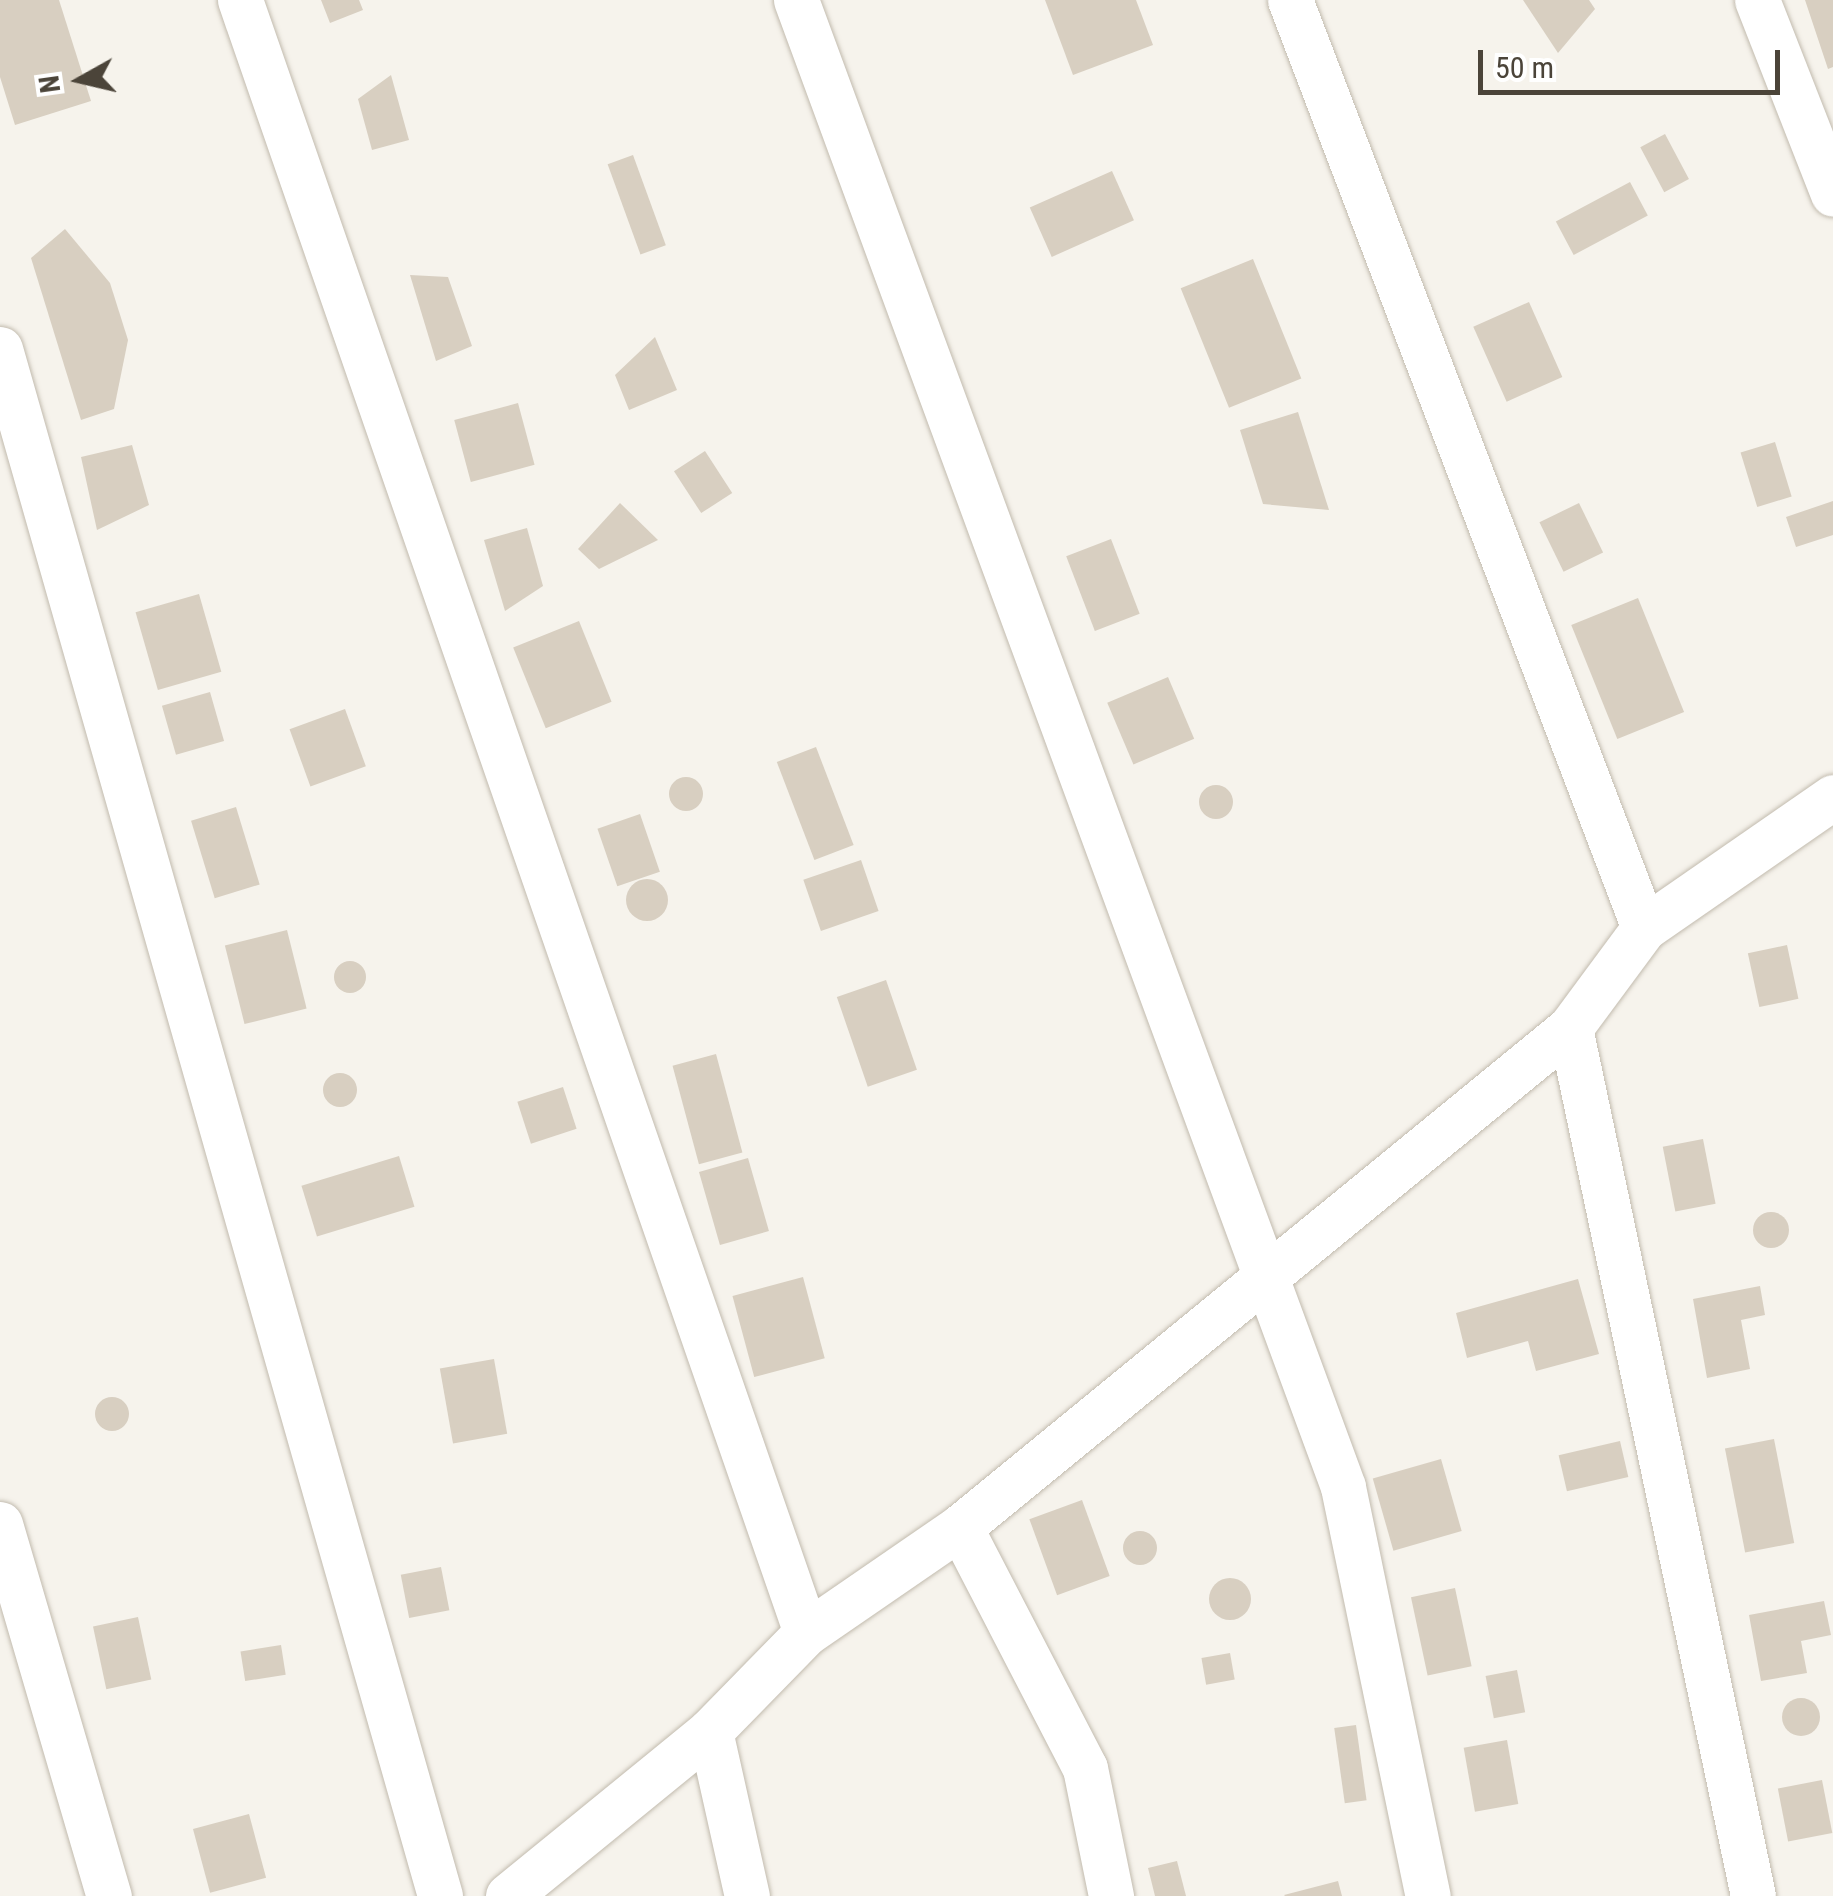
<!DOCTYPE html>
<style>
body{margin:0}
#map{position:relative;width:1833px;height:1896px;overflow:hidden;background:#f6f3ec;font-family:"Roboto Condensed",sans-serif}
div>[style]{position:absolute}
.building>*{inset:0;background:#d8cfc1;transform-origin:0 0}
.round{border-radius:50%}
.roads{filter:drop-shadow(0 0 2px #c2bbae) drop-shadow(0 0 2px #c2bbae)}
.minor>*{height:45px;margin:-22.5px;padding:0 22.5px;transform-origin:22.5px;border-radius:22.5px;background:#fff}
span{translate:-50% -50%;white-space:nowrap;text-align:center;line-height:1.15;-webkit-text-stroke:8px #fff;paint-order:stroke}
.north{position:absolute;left:30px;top:30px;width:100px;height:100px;-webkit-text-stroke:8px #fff;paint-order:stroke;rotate:262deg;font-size:28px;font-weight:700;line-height:40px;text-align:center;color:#4b4439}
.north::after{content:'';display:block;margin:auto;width:35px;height:45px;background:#4b4439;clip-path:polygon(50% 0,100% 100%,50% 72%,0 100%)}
.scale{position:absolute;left:1478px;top:50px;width:302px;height:45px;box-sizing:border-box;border:5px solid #4b4439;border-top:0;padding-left:12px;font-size:30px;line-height:35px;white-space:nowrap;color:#4b4439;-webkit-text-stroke:8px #fff;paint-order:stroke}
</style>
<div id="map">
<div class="building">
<i style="clip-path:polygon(0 0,59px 0,91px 101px,15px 125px,0 77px)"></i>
<i style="clip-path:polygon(321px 0,359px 0,363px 10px,330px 23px)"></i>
<i style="clip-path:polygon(1045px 0,1136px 0,1153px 45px,1073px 75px)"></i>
<i style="clip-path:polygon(1523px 0,1589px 0,1595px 9px,1558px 53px)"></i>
<i style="clip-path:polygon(1805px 0,1833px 0,1833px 67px,1828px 69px)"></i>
<i style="clip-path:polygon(391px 75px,409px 140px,372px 150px,358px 99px)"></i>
<i style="left:1665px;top:134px;width:51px;height:28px;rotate:62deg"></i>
<i style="left:633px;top:155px;width:96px;height:27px;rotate:70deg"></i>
<i style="left:1112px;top:171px;width:54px;height:90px;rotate:66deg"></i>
<i style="left:1630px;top:182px;width:38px;height:84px;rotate:62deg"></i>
<i style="clip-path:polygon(65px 229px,110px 283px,128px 340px,114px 409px,81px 420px,31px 258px)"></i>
<i style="left:1253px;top:259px;width:129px;height:78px;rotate:68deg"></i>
<i style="clip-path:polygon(410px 275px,448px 277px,472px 346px,436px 361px)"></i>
<i style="left:1529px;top:302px;width:82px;height:61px;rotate:66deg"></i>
<i style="clip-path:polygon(655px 337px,677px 390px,629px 410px,615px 375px)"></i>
<i style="left:518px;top:403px;width:64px;height:66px;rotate:75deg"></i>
<i style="clip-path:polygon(1298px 412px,1329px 510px,1263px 504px,1240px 430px)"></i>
<i style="left:1775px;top:442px;width:57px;height:36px;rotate:73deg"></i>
<i style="clip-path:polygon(132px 445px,149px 505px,97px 530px,81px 457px)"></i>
<i style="left:705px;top:451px;width:50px;height:37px;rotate:57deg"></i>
<i style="clip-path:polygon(1833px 501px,1833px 535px,1796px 547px,1786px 517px)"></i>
<i style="clip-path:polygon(620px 503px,658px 540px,599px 569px,578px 549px)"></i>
<i style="left:1579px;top:503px;width:55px;height:44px;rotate:64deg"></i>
<i style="clip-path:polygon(527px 528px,543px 586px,505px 611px,484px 540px)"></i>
<i style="left:1111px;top:539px;width:80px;height:48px;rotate:69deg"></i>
<i style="left:199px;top:594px;width:81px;height:66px;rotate:74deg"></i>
<i style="left:1638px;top:598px;width:123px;height:72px;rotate:68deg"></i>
<i style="left:579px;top:621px;width:87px;height:71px;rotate:68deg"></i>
<i style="left:1168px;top:677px;width:67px;height:66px;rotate:67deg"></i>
<i style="left:210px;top:692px;width:51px;height:50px;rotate:74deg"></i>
<i style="left:345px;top:709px;width:61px;height:59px;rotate:70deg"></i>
<i style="left:816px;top:747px;width:105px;height:42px;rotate:69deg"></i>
<i class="round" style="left:669px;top:777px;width:34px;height:34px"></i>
<i class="round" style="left:1199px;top:785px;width:34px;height:34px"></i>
<i style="left:236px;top:807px;width:81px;height:47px;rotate:73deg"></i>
<i style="left:640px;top:814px;width:61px;height:45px;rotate:71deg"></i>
<i style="left:861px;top:860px;width:54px;height:61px;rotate:71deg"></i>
<i class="round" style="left:626px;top:879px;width:42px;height:42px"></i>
<i style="left:287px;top:930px;width:81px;height:64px;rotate:76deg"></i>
<i style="left:1787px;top:945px;width:55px;height:40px;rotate:78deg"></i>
<i class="round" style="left:334px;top:961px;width:32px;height:32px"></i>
<i style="left:886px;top:980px;width:95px;height:52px;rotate:71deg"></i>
<i style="left:716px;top:1054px;width:102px;height:45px;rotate:75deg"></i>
<i class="round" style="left:323px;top:1073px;width:34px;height:34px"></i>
<i style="left:563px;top:1087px;width:44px;height:48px;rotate:72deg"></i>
<i style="left:1703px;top:1139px;width:66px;height:41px;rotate:79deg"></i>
<i style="left:399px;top:1156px;width:53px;height:102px;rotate:73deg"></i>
<i style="left:748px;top:1158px;width:76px;height:51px;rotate:74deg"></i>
<i class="round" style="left:1753px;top:1212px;width:36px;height:36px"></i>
<i style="left:803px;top:1277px;width:84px;height:73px;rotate:75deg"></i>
<i style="clip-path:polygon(1578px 1279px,1599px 1354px,1536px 1371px,1528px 1341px,1467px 1358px,1456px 1313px)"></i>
<i style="clip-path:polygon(1760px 1286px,1765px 1315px,1741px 1320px,1750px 1369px,1707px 1378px,1693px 1299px)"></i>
<i style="left:494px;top:1359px;width:76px;height:55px;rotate:80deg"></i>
<i class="round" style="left:95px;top:1397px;width:34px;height:34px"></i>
<i style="left:1774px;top:1439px;width:106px;height:50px;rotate:79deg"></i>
<i style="left:1620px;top:1441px;width:37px;height:63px;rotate:77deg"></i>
<i style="left:1441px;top:1459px;width:75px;height:71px;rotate:74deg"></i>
<i style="left:1082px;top:1500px;width:81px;height:56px;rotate:70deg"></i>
<i class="round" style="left:1123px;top:1531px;width:34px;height:34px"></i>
<i style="left:441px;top:1567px;width:44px;height:41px;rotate:79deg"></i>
<i class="round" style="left:1209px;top:1578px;width:42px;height:42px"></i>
<i style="left:1455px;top:1588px;width:80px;height:45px;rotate:78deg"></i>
<i style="clip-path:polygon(1824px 1601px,1831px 1635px,1801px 1641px,1807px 1673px,1761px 1681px,1749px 1615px)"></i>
<i style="left:138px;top:1617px;width:64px;height:46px;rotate:78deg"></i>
<i style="left:281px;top:1645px;width:30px;height:41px;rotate:81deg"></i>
<i style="left:1230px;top:1653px;width:27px;height:29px;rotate:80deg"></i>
<i style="left:1517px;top:1670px;width:43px;height:32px;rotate:79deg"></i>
<i class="round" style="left:1782px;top:1698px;width:38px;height:38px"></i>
<i style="left:1356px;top:1725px;width:76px;height:22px;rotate:82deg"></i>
<i style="left:1507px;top:1740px;width:65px;height:44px;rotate:80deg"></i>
<i style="left:1822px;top:1780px;width:54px;height:45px;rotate:79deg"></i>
<i style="left:249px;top:1814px;width:66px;height:58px;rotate:75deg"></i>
<i style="clip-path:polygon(1177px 1861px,1186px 1896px,1155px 1896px,1148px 1868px)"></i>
<i style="clip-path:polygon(1338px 1881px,1342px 1896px,1285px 1896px,1284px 1895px)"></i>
</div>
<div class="roads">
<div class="minor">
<i style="left:240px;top:0;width:1728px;rotate:70.88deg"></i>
<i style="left:796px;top:0;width:1584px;rotate:69.8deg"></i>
<i style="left:1343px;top:1487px;width:418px;rotate:78.3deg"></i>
<i style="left:1290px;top:0;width:993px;rotate:69.12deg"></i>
<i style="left:1757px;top:0;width:208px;rotate:68.6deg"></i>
<i style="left:0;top:349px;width:1608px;rotate:74.12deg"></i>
<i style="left:1570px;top:1028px;width:887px;rotate:78.09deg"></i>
<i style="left:0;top:1524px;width:388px;rotate:73.7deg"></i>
<i style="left:960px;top:1527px;width:271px;rotate:62.6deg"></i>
<i style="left:1085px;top:1768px;width:131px;rotate:78.5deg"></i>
<i style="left:710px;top:1731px;width:169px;rotate:77.4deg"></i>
<i style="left:508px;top:1896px;width:261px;rotate:-39.2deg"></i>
<i style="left:710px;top:1731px;width:137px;rotate:-45.6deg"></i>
<i style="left:806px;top:1633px;width:187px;rotate:-34.5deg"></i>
<i style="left:960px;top:1527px;width:788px;rotate:-39.28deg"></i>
<i style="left:1570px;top:1028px;width:124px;rotate:-53.5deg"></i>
<i style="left:1644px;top:928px;width:230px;rotate:-34.7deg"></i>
</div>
</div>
<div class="north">N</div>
<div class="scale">50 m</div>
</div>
